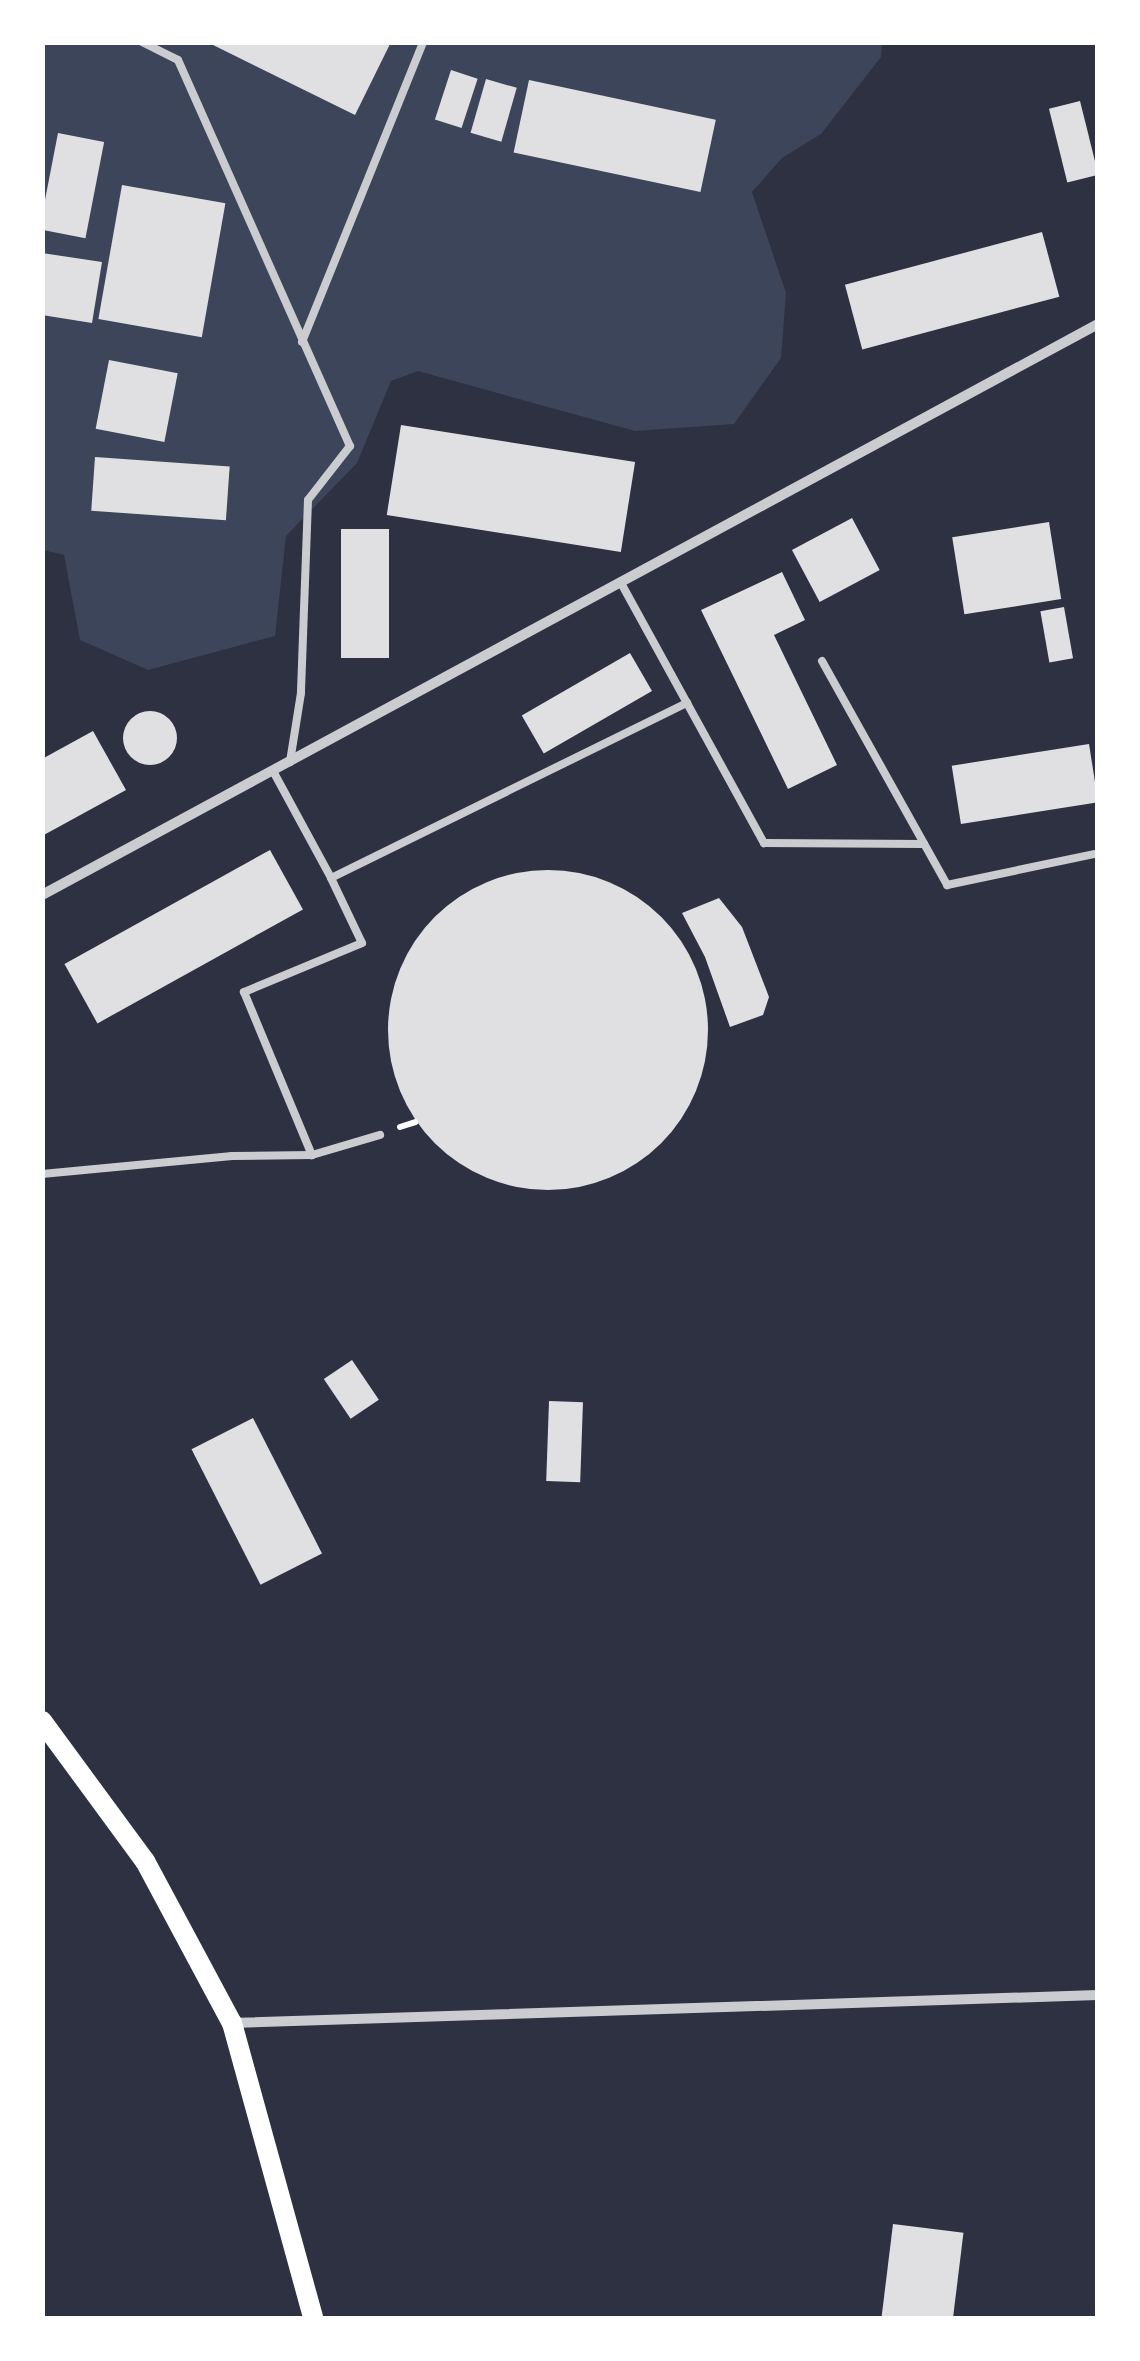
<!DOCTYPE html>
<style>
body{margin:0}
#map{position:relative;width:1140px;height:2361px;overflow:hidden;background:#2d3142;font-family:"Work Sans",sans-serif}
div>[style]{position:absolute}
.green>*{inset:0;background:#3c4559}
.building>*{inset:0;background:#e0e0e3;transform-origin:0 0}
.round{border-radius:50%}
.path>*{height:6px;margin:-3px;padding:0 3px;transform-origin:3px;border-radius:3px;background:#fff}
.service>*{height:8px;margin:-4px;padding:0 4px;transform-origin:4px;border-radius:4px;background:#caccd0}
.minor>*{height:10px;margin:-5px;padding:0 5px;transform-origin:5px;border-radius:5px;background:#caccd0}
.secondary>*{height:20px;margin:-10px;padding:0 10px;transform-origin:10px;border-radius:10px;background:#fff}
span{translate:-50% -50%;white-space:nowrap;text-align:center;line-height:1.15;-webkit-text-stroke:8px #fff;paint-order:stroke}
.frame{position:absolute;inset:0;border:45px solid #fff;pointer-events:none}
</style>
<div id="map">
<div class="green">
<i style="clip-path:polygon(43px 43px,882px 43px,881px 57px,821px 134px,782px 158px,752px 192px,786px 293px,781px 358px,734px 424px,635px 431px,418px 371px,391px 381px,357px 463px,286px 536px,275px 636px,148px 670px,80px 640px,64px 555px,43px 550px)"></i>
</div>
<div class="building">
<i style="clip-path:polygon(207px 42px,391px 42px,355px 115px)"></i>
<i style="left:451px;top:70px;width:28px;height:52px;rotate:18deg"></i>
<i style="left:486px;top:79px;width:32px;height:56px;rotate:16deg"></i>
<i style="left:529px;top:80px;width:191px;height:74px;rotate:12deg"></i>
<i style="left:1080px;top:101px;width:76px;height:32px;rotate:76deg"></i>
<i style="left:58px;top:133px;width:47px;height:98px;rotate:11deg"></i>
<i style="left:122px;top:185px;width:105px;height:136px;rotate:10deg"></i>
<i style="left:1042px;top:232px;width:67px;height:204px;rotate:75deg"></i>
<i style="clip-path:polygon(42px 253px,102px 262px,92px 323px,42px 315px)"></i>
<i style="left:109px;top:360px;width:70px;height:70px;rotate:11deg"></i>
<i style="left:401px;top:425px;width:237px;height:91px;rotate:9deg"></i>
<i style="left:95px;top:457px;width:135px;height:54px;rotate:4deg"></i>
<i style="left:852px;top:518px;width:59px;height:68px;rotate:62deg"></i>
<i style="left:1049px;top:522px;width:78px;height:98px;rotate:81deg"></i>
<i style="left:341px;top:529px;width:48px;height:129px"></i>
<i style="clip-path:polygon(782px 572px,805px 620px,774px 635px,837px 765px,788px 789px,701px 610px)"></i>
<i style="left:1064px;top:607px;width:52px;height:24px;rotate:80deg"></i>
<i style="left:630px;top:653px;width:44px;height:125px;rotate:60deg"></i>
<i class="round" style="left:123px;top:711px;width:54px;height:54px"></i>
<i style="clip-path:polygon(93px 731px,126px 790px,42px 836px,42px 759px)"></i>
<i style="left:1089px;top:744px;width:59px;height:139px;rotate:81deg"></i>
<i style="left:270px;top:850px;width:68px;height:235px;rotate:61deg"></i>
<i class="round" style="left:388px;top:870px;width:320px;height:320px"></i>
<i style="clip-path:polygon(719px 898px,742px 927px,769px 997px,763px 1015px,730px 1027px,705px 957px,682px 913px)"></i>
<i style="left:352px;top:1360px;width:48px;height:34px;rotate:56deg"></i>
<i style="left:549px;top:1401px;width:34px;height:80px;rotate:2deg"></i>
<i style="left:253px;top:1418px;width:152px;height:69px;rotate:63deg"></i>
<i style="left:893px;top:2224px;width:71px;height:94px;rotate:7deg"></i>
</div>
<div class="path">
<i style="left:400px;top:1127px;width:16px;rotate:-18deg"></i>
</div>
<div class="service">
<i style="left:142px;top:42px;width:40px;rotate:26.6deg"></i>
<i style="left:178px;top:60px;width:423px;rotate:66deg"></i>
<i style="left:350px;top:446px;width:68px;rotate:127.9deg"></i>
<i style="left:308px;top:500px;width:193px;rotate:92.1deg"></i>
<i style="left:301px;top:693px;width:70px;rotate:99.1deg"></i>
<i style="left:302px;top:342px;width:323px;rotate:-68deg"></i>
<i style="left:621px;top:583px;width:297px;rotate:61.2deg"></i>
<i style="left:764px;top:843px;width:160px;rotate:0.4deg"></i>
<i style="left:822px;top:661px;width:257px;rotate:60.8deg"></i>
<i style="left:947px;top:885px;width:150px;rotate:-11.9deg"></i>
<i style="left:273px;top:771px;width:122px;rotate:61.5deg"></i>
<i style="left:331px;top:878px;width:397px;rotate:-26.2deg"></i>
<i style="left:331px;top:878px;width:72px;rotate:64.5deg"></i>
<i style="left:362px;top:943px;width:128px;rotate:157.4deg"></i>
<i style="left:244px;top:992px;width:177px;rotate:67.4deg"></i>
<i style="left:312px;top:1155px;width:71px;rotate:-16.4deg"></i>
<i style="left:42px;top:1174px;width:191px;rotate:-5.4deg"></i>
<i style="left:232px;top:1156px;width:80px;rotate:-0.7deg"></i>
</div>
<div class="minor">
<i style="left:42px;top:895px;width:1200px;rotate:-28.4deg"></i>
<i style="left:232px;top:2023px;width:866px;rotate:-1.85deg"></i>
</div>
<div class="secondary">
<i style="left:42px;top:1721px;width:174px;rotate:53.7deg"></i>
<i style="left:145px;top:1861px;width:184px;rotate:61.8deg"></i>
<i style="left:232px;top:2023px;width:306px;rotate:74.6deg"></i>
</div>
<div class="frame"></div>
</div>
